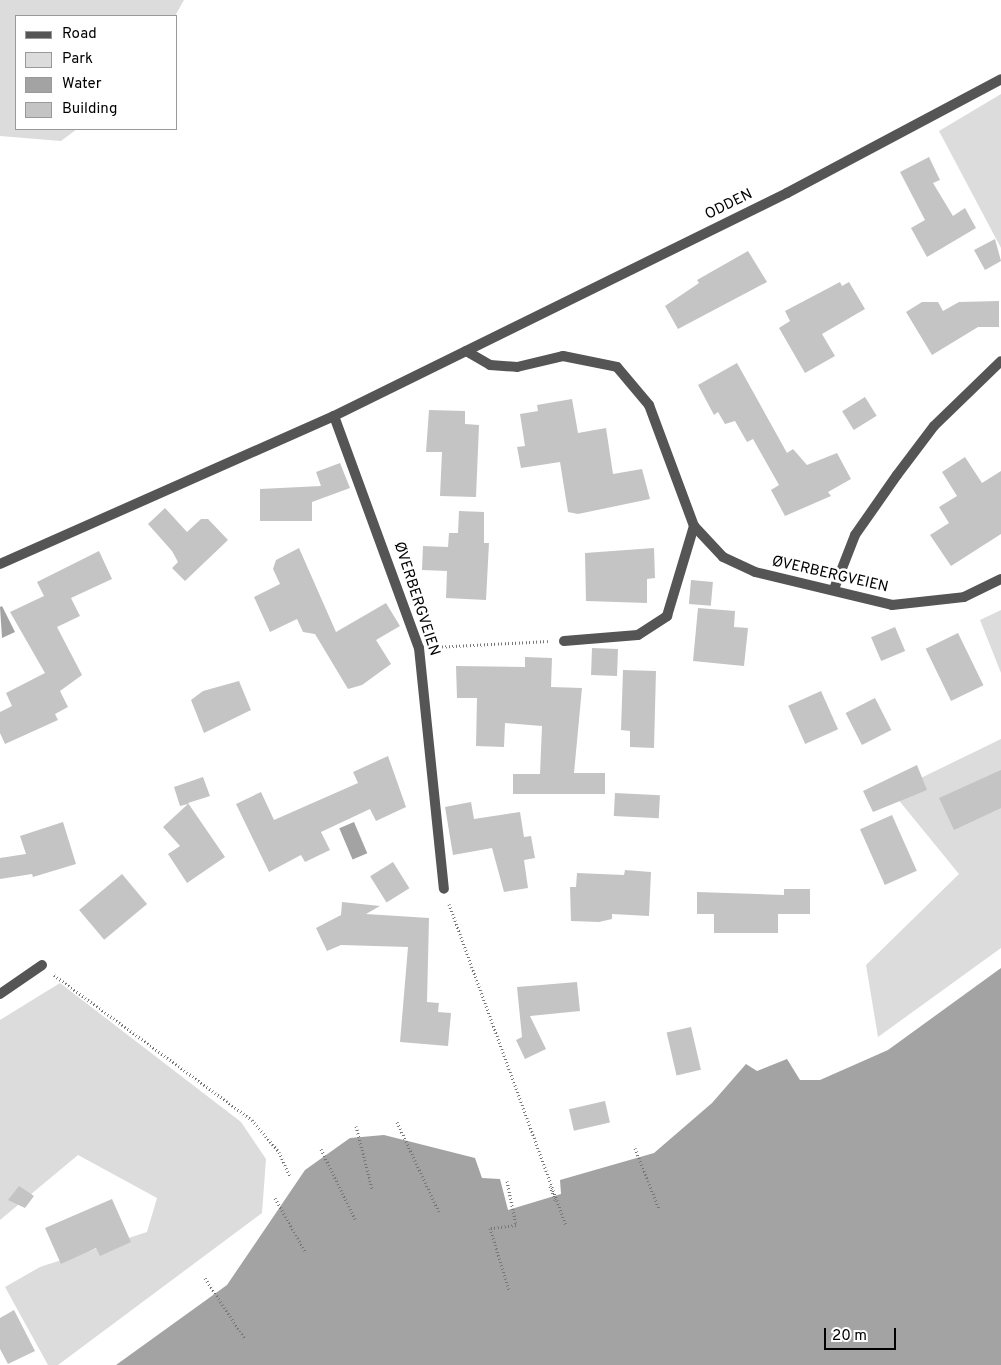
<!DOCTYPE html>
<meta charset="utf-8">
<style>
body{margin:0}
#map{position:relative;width:1001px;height:1365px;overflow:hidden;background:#fff;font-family:Overpass,sans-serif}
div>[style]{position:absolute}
.green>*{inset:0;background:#dcdcdc}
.water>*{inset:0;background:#a3a3a3;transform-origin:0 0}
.building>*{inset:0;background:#c4c4c4;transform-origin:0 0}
.path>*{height:3px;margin-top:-1.5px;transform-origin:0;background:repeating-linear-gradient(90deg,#777 0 1px,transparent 0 3.5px)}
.lane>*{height:10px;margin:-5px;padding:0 5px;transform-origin:5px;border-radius:5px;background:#555}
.street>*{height:10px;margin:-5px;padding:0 5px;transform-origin:5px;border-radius:5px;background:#555}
span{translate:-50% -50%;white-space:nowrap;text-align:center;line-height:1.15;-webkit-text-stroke:5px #fff;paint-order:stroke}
.street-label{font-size:15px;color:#000}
.legend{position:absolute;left:15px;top:15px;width:162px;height:115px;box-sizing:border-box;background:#fff;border:1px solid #999;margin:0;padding:6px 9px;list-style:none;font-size:15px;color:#000}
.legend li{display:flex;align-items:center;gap:10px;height:25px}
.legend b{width:25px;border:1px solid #999}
.scale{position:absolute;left:824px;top:1328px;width:72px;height:22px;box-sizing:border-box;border:2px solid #000;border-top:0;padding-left:6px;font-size:15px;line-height:18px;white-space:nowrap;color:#000;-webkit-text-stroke:4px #fff;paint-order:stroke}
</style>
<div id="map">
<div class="green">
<i style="clip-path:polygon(0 0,184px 0,175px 16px,16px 16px,16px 129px,77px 129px,61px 141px,0 136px)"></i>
<i style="clip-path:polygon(1001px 94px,1001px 248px,939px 131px)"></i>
<i style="clip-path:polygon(1001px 610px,1001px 673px,980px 620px)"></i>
<i style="clip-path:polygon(1001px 739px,1001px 948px,878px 1037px,866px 965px,959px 874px,892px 792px)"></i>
<i style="clip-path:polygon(60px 983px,241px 1122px,266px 1159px,262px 1213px,58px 1365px,48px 1365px,5px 1287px,40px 1267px,147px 1232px,157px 1198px,78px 1155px,0 1220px,0 1020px)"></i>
</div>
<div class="water">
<i style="clip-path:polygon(2px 606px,15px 632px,2px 638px,0 607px)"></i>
<i style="left:354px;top:822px;width:34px;height:16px;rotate:67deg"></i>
<i style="clip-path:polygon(1001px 968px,1001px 1365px,116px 1365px,227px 1285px,305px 1170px,350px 1138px,384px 1135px,475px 1158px,482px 1178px,500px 1179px,508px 1210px,561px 1194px,560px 1180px,654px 1153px,712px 1103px,746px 1064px,757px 1071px,787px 1059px,800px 1080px,820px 1080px,888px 1050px)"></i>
</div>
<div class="building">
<i style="clip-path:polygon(929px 157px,940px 180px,933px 183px,953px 216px,965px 208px,976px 228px,927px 257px,911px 228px,925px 220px,900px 172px)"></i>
<i style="clip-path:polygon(995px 239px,1001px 261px,985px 270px,974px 250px)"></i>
<i style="clip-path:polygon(748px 251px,767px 282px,678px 329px,665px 306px,699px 283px,697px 280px)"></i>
<i style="clip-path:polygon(840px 282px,842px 286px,849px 282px,865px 309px,822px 334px,835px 356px,805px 373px,779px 328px,790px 321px,785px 311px)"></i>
<i style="clip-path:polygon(999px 301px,999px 327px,978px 327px,932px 355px,906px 312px,922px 302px,938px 302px,943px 311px,959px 302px)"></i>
<i style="clip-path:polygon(737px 363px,787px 453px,793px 449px,807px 465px,837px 453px,851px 479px,828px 492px,831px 496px,785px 516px,771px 490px,779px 485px,753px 439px,747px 442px,735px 421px,725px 424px,718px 412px,714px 415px,698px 385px)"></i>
<i style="left:865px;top:397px;width:22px;height:27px;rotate:58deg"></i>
<i style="clip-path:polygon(572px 399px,578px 433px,606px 428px,613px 474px,642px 469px,650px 499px,578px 514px,568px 512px,560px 462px,521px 468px,517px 447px,525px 446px,520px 414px,538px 411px,537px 405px)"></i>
<i style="clip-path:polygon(429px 410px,465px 411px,465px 424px,479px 425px,476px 497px,440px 496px,442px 452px,426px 452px)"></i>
<i style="clip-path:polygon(965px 457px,982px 483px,1001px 471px,1001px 534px,951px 566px,930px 535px,949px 523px,939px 507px,957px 496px,942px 472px)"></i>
<i style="clip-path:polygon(340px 463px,350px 488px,312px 502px,312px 521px,260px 521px,260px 489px,321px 486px,316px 472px)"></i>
<i style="clip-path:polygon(165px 508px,187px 532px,201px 519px,208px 519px,228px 540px,185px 581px,172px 568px,178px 562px,172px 551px,148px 524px)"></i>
<i style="clip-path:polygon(459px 511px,484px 512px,484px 543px,489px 543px,486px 600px,446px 598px,447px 571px,422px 570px,423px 546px,448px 547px,449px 533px,458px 533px)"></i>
<i style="clip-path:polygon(299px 548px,336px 632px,386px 603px,400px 626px,376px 640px,391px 664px,362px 685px,348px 689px,315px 634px,303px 632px,297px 619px,270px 632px,254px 597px,280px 584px,273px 569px,276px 560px)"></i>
<i style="clip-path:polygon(654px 548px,655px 578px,647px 579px,647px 603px,586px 601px,585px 553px)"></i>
<i style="clip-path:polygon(99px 551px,112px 579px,71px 598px,80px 616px,57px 627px,82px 675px,60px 691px,68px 707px,55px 714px,58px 720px,5px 744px,0 733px,0 712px,12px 706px,6px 693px,45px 673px,10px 612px,44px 596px,37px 582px)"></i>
<i style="left:691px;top:580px;width:22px;height:24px;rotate:5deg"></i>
<i style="clip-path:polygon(698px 608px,735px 611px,734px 627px,748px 628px,744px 666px,693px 661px)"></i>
<i style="left:895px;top:627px;width:26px;height:26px;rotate:67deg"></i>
<i style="left:958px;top:633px;width:58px;height:36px;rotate:64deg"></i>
<i style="left:592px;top:648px;width:26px;height:27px;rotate:2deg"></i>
<i style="clip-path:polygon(525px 657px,552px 658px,551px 687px,582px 688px,574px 773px,605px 773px,605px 794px,513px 794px,513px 774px,540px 774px,542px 726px,505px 723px,504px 747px,476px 746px,477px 698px,457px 698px,456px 666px,525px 667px)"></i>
<i style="clip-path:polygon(623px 670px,656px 671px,654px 748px,630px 747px,630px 731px,621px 730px)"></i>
<i style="clip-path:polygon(239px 681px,251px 710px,204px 733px,191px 700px,203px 691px)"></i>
<i style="left:821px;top:691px;width:42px;height:36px;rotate:66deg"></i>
<i style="left:875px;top:698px;width:36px;height:33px;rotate:63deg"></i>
<i style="clip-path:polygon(388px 756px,406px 807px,376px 821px,370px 809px,321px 832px,330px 850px,305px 862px,301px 855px,269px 872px,236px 804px,261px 792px,274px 820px,358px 783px,353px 772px)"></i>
<i style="clip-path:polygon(917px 765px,927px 790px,873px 812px,863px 791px)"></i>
<i style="clip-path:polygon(1001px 770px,1001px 808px,954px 830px,939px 798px)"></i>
<i style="clip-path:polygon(203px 777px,210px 796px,188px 803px,225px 857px,187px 883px,168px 854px,180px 846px,163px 827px,188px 804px,180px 806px,174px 787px)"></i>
<i style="left:615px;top:793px;width:45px;height:23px;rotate:3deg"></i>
<i style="clip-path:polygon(471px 802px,474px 819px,520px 812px,524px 837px,531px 836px,535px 858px,524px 860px,528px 888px,504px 892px,492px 848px,453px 855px,445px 807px)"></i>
<i style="left:892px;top:815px;width:61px;height:35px;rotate:66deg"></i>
<i style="clip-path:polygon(63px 822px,76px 864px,33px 877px,32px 874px,0 879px,0 858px,26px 854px,20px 836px)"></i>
<i style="left:393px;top:862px;width:31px;height:27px;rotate:58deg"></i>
<i style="clip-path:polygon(625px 870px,651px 872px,649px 916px,612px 914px,612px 919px,599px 922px,571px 921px,570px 887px,576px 887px,577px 873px,624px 875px)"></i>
<i style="left:122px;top:874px;width:39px;height:56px;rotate:50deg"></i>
<i style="clip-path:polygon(784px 889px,810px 889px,810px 914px,778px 914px,778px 933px,714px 933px,714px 914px,697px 914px,697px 892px,784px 895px)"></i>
<i style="clip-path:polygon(342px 902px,380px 906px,366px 914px,429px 918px,427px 1002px,439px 1003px,438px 1012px,451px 1013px,448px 1046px,400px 1042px,408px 947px,341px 945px,327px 951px,316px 928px,341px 915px)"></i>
<i style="clip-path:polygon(577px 982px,580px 1011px,530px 1016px,546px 1049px,525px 1059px,516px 1040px,522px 1037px,517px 987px)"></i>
<i style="left:691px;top:1027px;width:44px;height:25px;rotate:77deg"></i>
<i style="left:605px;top:1101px;width:22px;height:37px;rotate:77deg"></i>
<i style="clip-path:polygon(19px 1186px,34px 1196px,25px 1208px,8px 1200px)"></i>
<i style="clip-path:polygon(112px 1199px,131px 1242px,100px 1256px,96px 1248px,61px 1264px,45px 1228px)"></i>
<i style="clip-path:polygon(14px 1310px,35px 1351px,8px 1364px,0 1349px,0 1318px)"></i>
</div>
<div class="path">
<i style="left:435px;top:647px;width:113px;rotate:-3deg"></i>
<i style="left:449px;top:904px;width:342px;rotate:70deg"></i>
<i style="left:54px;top:975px;width:245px;rotate:36.2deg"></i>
<i style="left:252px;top:1120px;width:42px;rotate:49.8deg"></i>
<i style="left:279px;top:1152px;width:27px;rotate:66deg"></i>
<i style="left:397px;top:1122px;width:99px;rotate:65deg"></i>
<i style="left:356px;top:1126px;width:65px;rotate:75.7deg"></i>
<i style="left:635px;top:1148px;width:66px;rotate:68.5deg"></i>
<i style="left:321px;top:1149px;width:80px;rotate:64.1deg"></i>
<i style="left:507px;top:1181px;width:45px;rotate:78.4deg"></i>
<i style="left:516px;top:1225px;width:26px;rotate:173deg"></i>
<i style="left:490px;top:1228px;width:65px;rotate:73deg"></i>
<i style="left:550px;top:1186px;width:15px;rotate:70deg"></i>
<i style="left:275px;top:1198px;width:63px;rotate:60.6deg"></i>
<i style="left:205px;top:1278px;width:73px;rotate:56.7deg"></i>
</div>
<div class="lane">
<i style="left:564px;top:641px;width:74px;rotate:-4.6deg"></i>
<i style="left:638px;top:635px;width:35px;rotate:-33deg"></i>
<i style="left:667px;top:616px;width:94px;rotate:-73.3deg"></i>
</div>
<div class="street">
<i style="left:466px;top:351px;width:28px;rotate:30deg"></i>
<i style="left:490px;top:365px;width:27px;rotate:4deg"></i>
<i style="left:517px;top:367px;width:47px;rotate:-13.4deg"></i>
<i style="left:563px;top:356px;width:55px;rotate:11.5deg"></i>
<i style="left:617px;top:367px;width:50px;rotate:49.9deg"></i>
<i style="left:649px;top:405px;width:129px;rotate:69.6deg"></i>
<i style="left:694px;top:526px;width:42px;rotate:46.9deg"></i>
<i style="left:723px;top:557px;width:35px;rotate:25deg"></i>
<i style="left:755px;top:572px;width:141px;rotate:13.5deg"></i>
<i style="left:892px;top:605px;width:72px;rotate:-6.3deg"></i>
<i style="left:964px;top:597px;width:41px;rotate:-25.9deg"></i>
<i style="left:334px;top:416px;width:247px;rotate:69.9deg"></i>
<i style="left:419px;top:648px;width:242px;rotate:84.1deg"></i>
<i style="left:0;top:564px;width:365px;rotate:-23.9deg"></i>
<i style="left:334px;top:416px;width:505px;rotate:-26.21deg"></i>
<i style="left:787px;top:193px;width:242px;rotate:-28deg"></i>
<i style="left:834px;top:589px;width:58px;rotate:-68.7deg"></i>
<i style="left:855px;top:535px;width:73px;rotate:-55deg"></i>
<i style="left:897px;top:475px;width:61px;rotate:-52.9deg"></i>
<i style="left:934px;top:426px;width:93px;rotate:-44.1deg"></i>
<i style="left:0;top:994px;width:51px;rotate:-34.6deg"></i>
</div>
<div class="street-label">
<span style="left:729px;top:205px;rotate:-26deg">ODDEN</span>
<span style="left:830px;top:575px;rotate:13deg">ØVERBERGVEIEN</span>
<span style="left:416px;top:599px;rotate:72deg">ØVERBERGVEIEN</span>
</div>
<ul class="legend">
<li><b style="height:6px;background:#555"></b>Road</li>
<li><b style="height:14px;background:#dcdcdc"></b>Park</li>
<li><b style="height:14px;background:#a3a3a3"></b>Water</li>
<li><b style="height:14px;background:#c4c4c4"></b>Building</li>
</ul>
<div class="scale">20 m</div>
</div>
